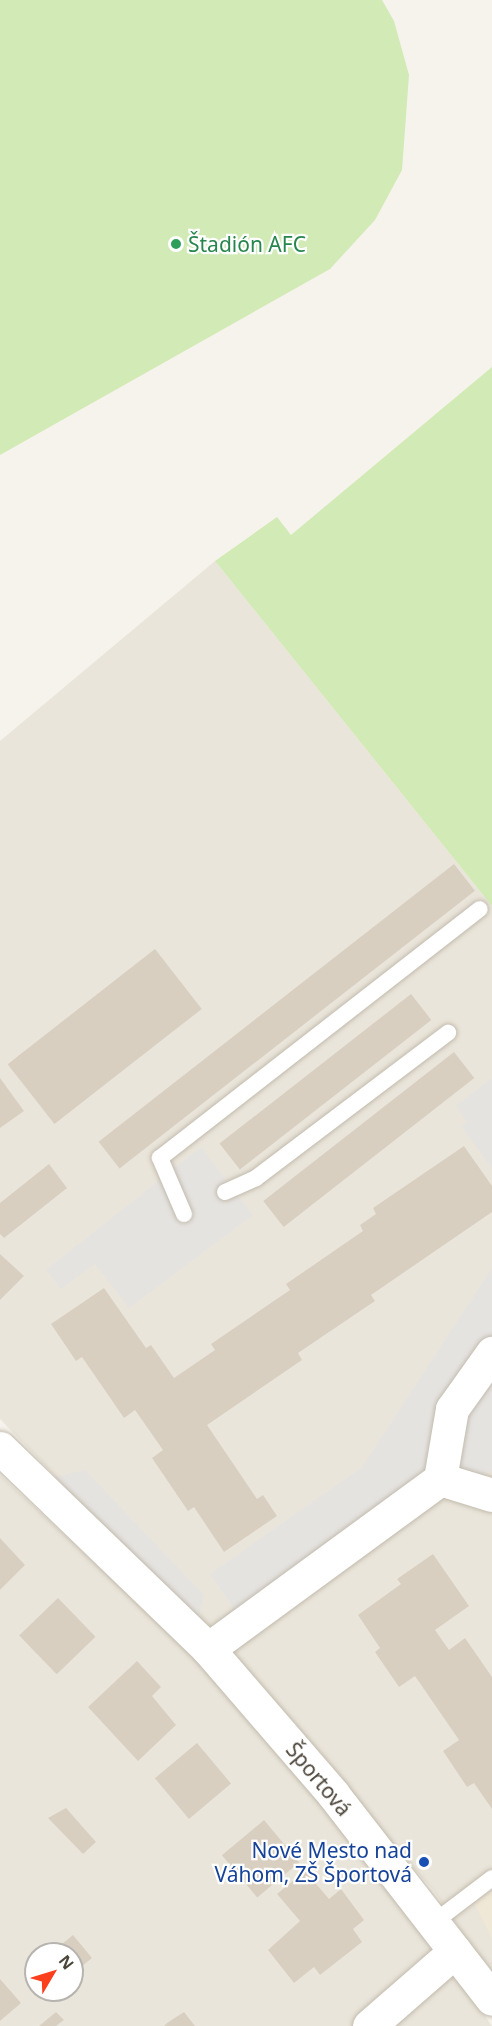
<!DOCTYPE html>
<meta charset="utf-8">
<style>
body{margin:0}
#map{position:relative;width:492px;height:2026px;overflow:hidden;background:#f6f3ec;font-family:"Noto Sans",sans-serif}
div>[style]{position:absolute}
.residential>*{inset:0;background:#eae5da}
.education>*{inset:0;background:#efe8d6}
.green>*{inset:0;background:#d2eab5}
.parking>*{inset:0;background:#e5e3e0}
.building>*{inset:0;background:#d8cfc1;transform-origin:0 0}
.roads{filter:drop-shadow(0 0 2px #c2bbae) drop-shadow(0 0 2px #c2bbae)}
.service>*{height:16px;margin:-8px;padding:0 8px;transform-origin:8px;border-radius:8px;background:#fff}
.minor>*{height:33px;margin:-16.5px;padding:0 16.5px;transform-origin:16.5px;border-radius:16.5px;background:#fff}
.dots>*{width:16px;height:16px;translate:-50% -50%;box-sizing:border-box;border:3px solid #fff;border-radius:50%}
span{translate:-50% -50%;white-space:nowrap;text-align:center;line-height:1.15;-webkit-text-stroke:4.5px #fff;paint-order:stroke}
.leisure-label{font-size:21px;color:#27864d}
.left{translate:0 -50%;text-align:left}
.street-label{font-size:21px;color:#4b4439}
.transit-label{font-size:21px;color:#164399}
.right{translate:-100% -50%;text-align:right}
.north{position:absolute;left:24px;top:1942px;width:60px;height:60px;box-sizing:border-box;background:#fff;border:2px solid #b7b4b0;border-radius:50%;rotate:52deg;font-size:16px;font-weight:700;line-height:24px;text-align:center;color:#4b4439}
.north::after{content:'';display:block;margin:auto;width:21px;height:27px;background:#fc3f1d;clip-path:polygon(50% 0,100% 100%,50% 72%,0 100%)}
</style>
<div id="map">
<div class="residential">
<i style="clip-path:polygon(215px 561px,492px 906px,492px 1977px,433px 1890px,192px 1618px,0 1419px,0 741px)"></i>
<i style="clip-path:polygon(evenodd,0 1475px,186px 1648px,410px 1907px,492px 2026px,0 2026px,0 1475px,36px 1954px,72px 1954px,72px 1990px,36px 1990px,36px 1954px)"></i>
</div>
<div class="education">
<i style="clip-path:polygon(492px 1891px,492px 1939px,474px 1903px)"></i>
</div>
<div class="green">
<i style="clip-path:polygon(0 0,382px 0,394px 21px,409px 75px,402px 170px,375px 220px,330px 269px,0 455px)"></i>
<i style="clip-path:polygon(492px 367px,492px 906px,215px 561px,277px 517px,291px 535px)"></i>
</div>
<div class="parking">
<i style="clip-path:polygon(492px 1078px,492px 1169px,461px 1126px,467px 1123px,456px 1106px)"></i>
<i style="clip-path:polygon(201px 1147px,253px 1215px,129px 1308px,95px 1264px,61px 1289px,46px 1270px)"></i>
<i style="clip-path:polygon(492px 1268px,492px 1471px,434px 1490px,246px 1626px,210px 1574px,362px 1467px)"></i>
<i style="clip-path:polygon(85px 1470px,204px 1595px,197px 1623px,55px 1477px)"></i>
</div>
<div class="building">
<i style="left:454px;top:864px;width:34px;height:451px;rotate:52deg"></i>
<i style="left:155px;top:949px;width:76px;height:187px;rotate:52deg"></i>
<i style="left:411px;top:994px;width:33px;height:243px;rotate:52deg"></i>
<i style="left:454px;top:1052px;width:33px;height:242px;rotate:52deg"></i>
<i style="clip-path:polygon(0 1078px,24px 1111px,0 1128px)"></i>
<i style="clip-path:polygon(464px 1146px,492px 1186px,492px 1212px,371px 1295px,375px 1301px,298px 1353px,302px 1360px,207px 1425px,257px 1499px,263px 1495px,277px 1516px,224px 1552px,194px 1507px,188px 1511px,152px 1458px,163px 1450px,135px 1410px,124px 1418px,82px 1357px,76px 1361px,51px 1324px,104px 1288px,146px 1348px,151px 1345px,174px 1378px,215px 1350px,211px 1344px,290px 1290px,286px 1284px,363px 1231px,360px 1225px,376px 1214px,373px 1208px)"></i>
<i style="clip-path:polygon(49px 1164px,67px 1188px,4px 1238px,0 1234px,0 1203px)"></i>
<i style="clip-path:polygon(0 1254px,24px 1276px,0 1300px)"></i>
<i style="clip-path:polygon(0 1538px,25px 1565px,0 1590px)"></i>
<i style="clip-path:polygon(433px 1554px,469px 1606px,435px 1630px,449px 1650px,465px 1638px,492px 1677px,492px 1809px,474px 1783px,467px 1787px,443px 1751px,459px 1740px,415px 1676px,399px 1687px,375px 1652px,380px 1648px,358px 1615px,401px 1584px,397px 1579px)"></i>
<i style="left:58px;top:1598px;width:54px;height:54px;rotate:46deg"></i>
<i style="clip-path:polygon(137px 1661px,161px 1687px,152px 1696px,176px 1725px,138px 1761px,88px 1707px)"></i>
<i style="left:197px;top:1743px;width:53px;height:55px;rotate:50deg"></i>
<i style="clip-path:polygon(66px 1808px,96px 1842px,83px 1854px,48px 1818px)"></i>
<i style="left:264px;top:1820px;width:55px;height:55px;rotate:50deg"></i>
<i style="clip-path:polygon(305px 1871px,329px 1899px,341px 1889px,364px 1920px,353px 1929px,362px 1942px,320px 1975px,314px 1967px,294px 1983px,268px 1950px,300px 1921px,277px 1894px)"></i>
<i style="clip-path:polygon(73px 1935px,92px 1958px,72px 1974px,72px 1954px,50px 1954px)"></i>
<i style="clip-path:polygon(36px 1965px,36px 1985px,26px 1973px)"></i>
<i style="clip-path:polygon(0 1979px,21px 2003px,0 2021px)"></i>
<i style="clip-path:polygon(40px 1990px,52px 1990px,45px 1996px)"></i>
<i style="clip-path:polygon(56px 2012px,64px 2020px,56px 2026px,39px 2026px)"></i>
<i style="clip-path:polygon(184px 2012px,195px 2026px,164px 2026px,167px 2023px)"></i>
</div>
<div class="roads">
<div class="service">
<i style="left:225px;top:1192px;width:34px;rotate:-24deg"></i>
<i style="left:256px;top:1178px;width:241px;rotate:-37.1deg"></i>
<i style="left:184px;top:1214px;width:61px;rotate:-113.2deg"></i>
<i style="left:160px;top:1158px;width:405px;rotate:-37.9deg"></i>
<i style="left:433px;top:1923px;width:74px;rotate:-37.3deg"></i>
</div>
<div class="minor">
<i style="left:0;top:1448px;width:289px;rotate:44deg"></i>
<i style="left:208px;top:1649px;width:191px;rotate:49.2deg"></i>
<i style="left:333px;top:1794px;width:259px;rotate:52.2deg"></i>
<i style="left:440px;top:1479px;width:71px;rotate:-80.3deg"></i>
<i style="left:452px;top:1409px;width:69px;rotate:-54.5deg"></i>
<i style="left:208px;top:1649px;width:288px;rotate:-36.2deg"></i>
<i style="left:440px;top:1479px;width:54px;rotate:17.1deg"></i>
<i style="left:369px;top:2026px;width:114px;rotate:-41.1deg"></i>
</div>
</div>
<div class="dots">
<i style="left:176px;top:244px;background:#2e9e5b"></i>
<i style="left:424px;top:1862px;background:#1a4fb4"></i>
</div>
<div class="leisure-label">
<span class="left" style="left:188px;top:244px">Štadión AFC</span>
</div>
<div class="street-label">
<span style="left:319px;top:1779px;rotate:50deg">Športová</span>
</div>
<div class="transit-label">
<span class="right" style="left:412px;top:1862px">Nové Mesto nad<br>Váhom, ZŠ Športová</span>
</div>
<div class="north">N</div>
</div>
